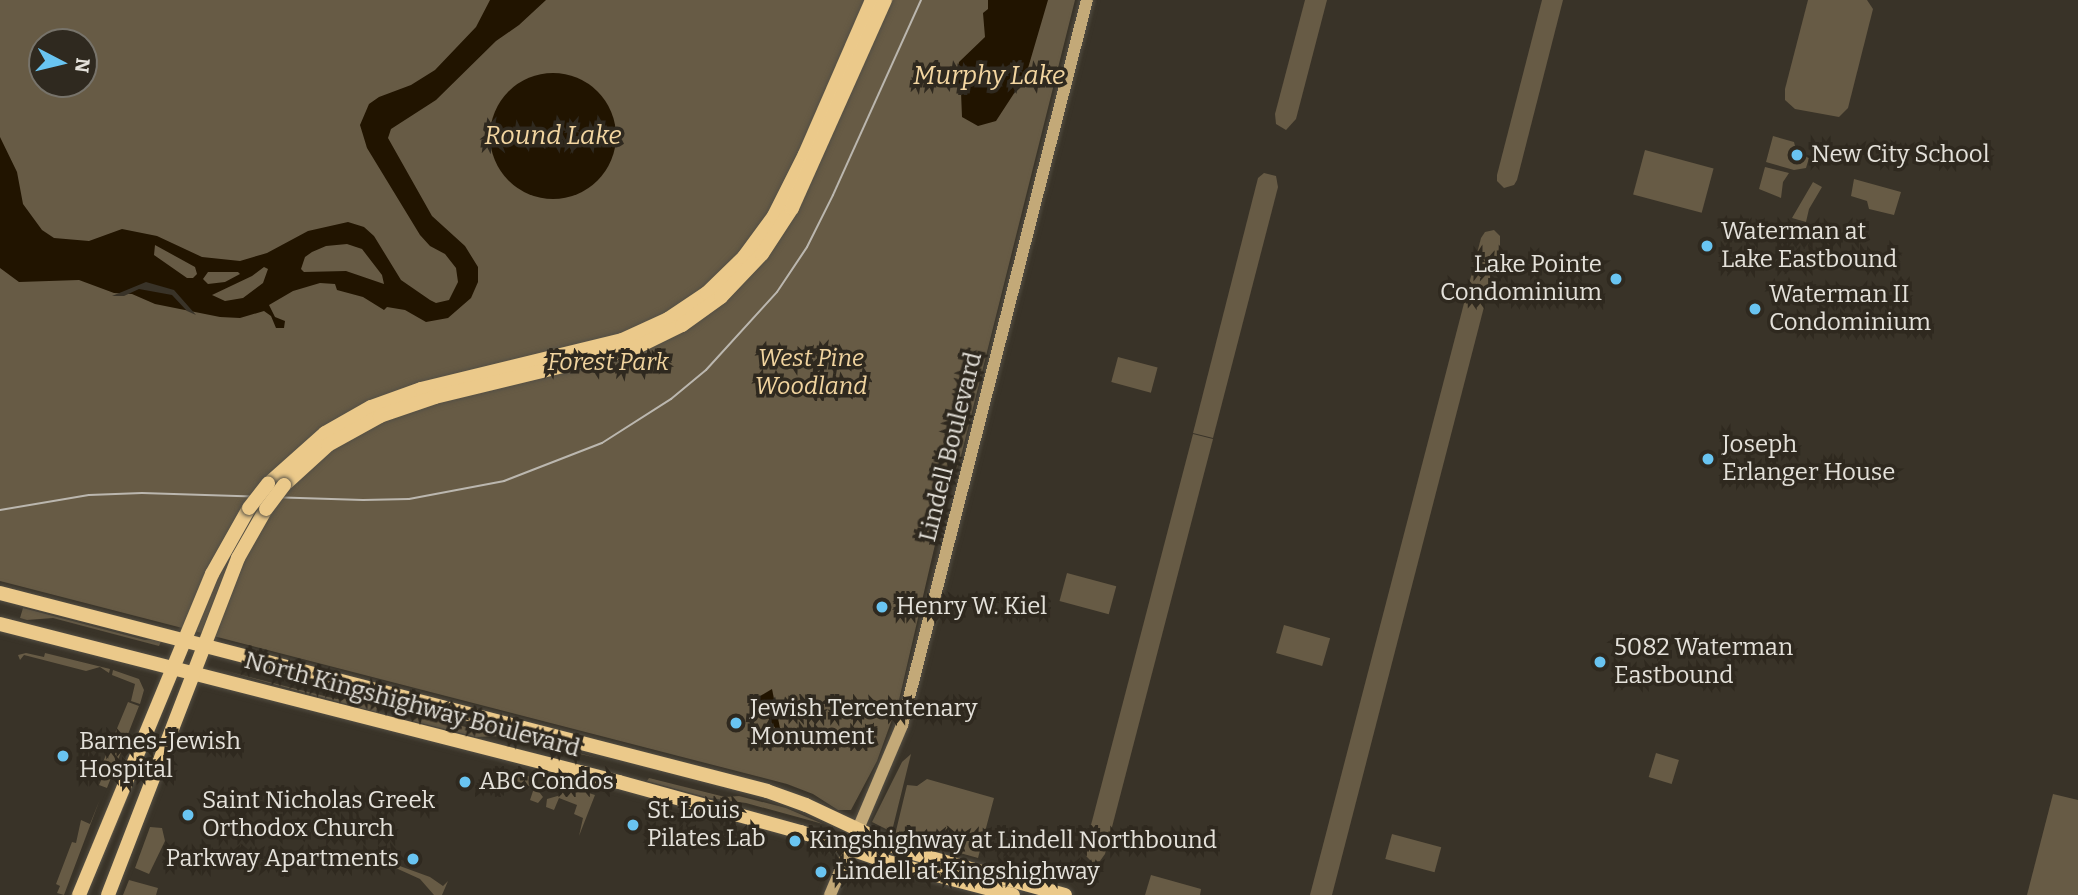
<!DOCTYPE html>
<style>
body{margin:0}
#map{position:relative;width:2078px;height:895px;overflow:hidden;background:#393328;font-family:Bitter,serif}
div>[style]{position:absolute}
.green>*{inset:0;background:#675b45;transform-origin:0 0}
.water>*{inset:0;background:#211400}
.round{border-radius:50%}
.pier>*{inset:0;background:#393328}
.roads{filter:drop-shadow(0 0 2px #544f44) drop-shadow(0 0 2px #544f44)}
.secondary>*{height:12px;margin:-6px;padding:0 6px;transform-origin:6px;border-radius:6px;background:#c3a978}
.primary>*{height:14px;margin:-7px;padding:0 7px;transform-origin:7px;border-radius:7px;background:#ebc98a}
.tram>*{height:2px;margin:-1px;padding:0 1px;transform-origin:1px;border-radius:1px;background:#bbb7af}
.bridges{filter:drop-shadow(0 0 2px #544f44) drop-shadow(0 0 2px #544f44)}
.primary-bridge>*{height:14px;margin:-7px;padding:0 7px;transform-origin:7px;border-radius:7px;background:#ebc98a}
.dots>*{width:19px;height:19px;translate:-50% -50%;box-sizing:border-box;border:4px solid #2f291f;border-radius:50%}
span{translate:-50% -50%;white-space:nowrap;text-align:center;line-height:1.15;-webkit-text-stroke:7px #2f291f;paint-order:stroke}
.poi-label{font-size:24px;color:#e4e1da}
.left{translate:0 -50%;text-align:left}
.right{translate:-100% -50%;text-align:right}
.park-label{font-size:24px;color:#f1d49f;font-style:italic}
.street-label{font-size:24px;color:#e4e1da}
.water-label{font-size:26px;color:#f3d6a1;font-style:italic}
.north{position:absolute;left:28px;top:28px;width:70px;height:70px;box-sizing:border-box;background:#2f291f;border:2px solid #77736a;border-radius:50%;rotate:97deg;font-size:19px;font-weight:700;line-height:28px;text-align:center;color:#e4e1da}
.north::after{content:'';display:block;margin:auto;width:24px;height:32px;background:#69c4f1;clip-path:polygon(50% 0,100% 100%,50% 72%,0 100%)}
</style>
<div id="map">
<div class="green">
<i style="clip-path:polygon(evenodd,0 0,1075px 0,961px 456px,940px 523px,899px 700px,877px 761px,851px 810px,838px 810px,813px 794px,787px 784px,0 581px,0 0,42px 42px,84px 42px,84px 84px,42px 84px,42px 42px)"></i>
<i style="clip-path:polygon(1305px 0,1327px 0,1296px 119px,1286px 130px,1276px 124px,1275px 114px)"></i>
<i style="clip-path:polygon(1542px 0,1563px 0,1517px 180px,1514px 185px,1504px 188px,1497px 181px,1497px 175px)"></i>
<i style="clip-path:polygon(1808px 0,1867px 0,1873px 9px,1848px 108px,1839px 117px,1795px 109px,1785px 100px,1785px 89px)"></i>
<i style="clip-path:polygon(1773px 136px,1794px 142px,1797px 154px,1809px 158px,1806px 168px,1794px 170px,1766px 162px)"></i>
<i style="left:1645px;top:150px;width:71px;height:46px;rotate:15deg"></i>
<i style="clip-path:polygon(1765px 167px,1789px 173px,1783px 182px,1781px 198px,1759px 189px)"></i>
<i style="clip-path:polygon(1264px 173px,1276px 176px,1278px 187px,1213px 438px,1193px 433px,1258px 178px)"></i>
<i style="clip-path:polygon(1854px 179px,1901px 192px,1894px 215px,1869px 209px,1867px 201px,1851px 196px)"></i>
<i style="clip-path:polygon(1813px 182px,1822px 187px,1809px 209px,1806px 222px,1792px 218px)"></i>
<i style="clip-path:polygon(1494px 230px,1500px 236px,1500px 245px,1332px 895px,1310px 895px,1481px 238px,1485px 232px)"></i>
<i style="left:1118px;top:357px;width:41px;height:26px;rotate:15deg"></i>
<i style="clip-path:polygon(1193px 434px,1213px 439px,1105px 854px,1100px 861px,1092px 862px,1086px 856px,1085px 848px)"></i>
<i style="left:1067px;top:573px;width:51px;height:29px;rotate:15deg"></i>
<i style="clip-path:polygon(23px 608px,145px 640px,162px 639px,159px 646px,53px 618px,27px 620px,20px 618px)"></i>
<i style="left:1284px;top:625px;width:48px;height:29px;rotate:16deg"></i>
<i style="clip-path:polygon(26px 653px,44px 657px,45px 653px,110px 669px,109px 673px,100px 667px,86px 671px,24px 655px,20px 660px,18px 655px)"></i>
<i style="clip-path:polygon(113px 670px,139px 679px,144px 690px,140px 704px,131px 701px,135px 684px,112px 675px)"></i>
<i style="clip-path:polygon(222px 670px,336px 699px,363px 697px,378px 705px,376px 712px)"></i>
<i style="clip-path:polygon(169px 691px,171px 691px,88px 895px)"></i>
<i style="clip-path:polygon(128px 702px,139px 706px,107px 788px,99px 785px,108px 765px,103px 762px)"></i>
<i style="clip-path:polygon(416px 714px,489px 733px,506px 733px,597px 758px,505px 736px,476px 737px,413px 721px)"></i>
<i style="left:1656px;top:753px;width:24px;height:25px;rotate:17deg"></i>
<i style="clip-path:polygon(911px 754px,892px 831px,892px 832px,872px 822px,902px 762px)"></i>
<i style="clip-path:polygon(511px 772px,536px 778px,536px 788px,543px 797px,538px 803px,530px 800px,534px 788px,509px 778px)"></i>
<i style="clip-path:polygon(649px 778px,725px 797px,739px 796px,786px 808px,823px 824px,746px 803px,709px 798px,647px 781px)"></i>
<i style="clip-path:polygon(927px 779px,994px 798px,978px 858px,895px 835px,907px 785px,917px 786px)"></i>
<i style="clip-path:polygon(567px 786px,595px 795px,579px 836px,583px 818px,574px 814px,577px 805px,559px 798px,554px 810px,546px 807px,547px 799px,561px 795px)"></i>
<i style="clip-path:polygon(2053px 794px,2078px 800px,2078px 895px,2027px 895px)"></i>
<i style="clip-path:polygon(100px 799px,64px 895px,57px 893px,60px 886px,56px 884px,72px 842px,76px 843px,81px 820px,90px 824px)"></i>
<i style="clip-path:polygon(150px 827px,162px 828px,165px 841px,149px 874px,135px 868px)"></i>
<i style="left:1392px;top:834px;width:51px;height:26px;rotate:15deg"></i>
<i style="clip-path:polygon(386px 861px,430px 877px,443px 886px,448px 881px,442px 895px,434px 895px,420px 879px,387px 864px)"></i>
<i style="clip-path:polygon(1151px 875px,1201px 889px,1200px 895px,1145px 895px)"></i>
<i style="clip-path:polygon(129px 880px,158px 888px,156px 895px,123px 895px)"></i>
</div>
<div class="water">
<i style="clip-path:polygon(evenodd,490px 0,546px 0,519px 25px,496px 41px,436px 100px,391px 129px,388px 138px,432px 216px,465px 246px,478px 267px,478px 282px,471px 298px,448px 318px,426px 322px,405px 310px,387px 307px,384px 310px,363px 297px,337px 290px,335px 284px,320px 283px,293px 291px,269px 305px,275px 317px,285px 321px,284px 328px,276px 328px,271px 316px,264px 311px,240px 318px,220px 317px,155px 304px,132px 294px,114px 293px,79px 280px,19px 282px,0 268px,0 137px,17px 172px,23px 204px,42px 230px,54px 238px,89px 241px,122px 229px,157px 236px,202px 257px,240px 261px,267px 253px,308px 231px,348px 222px,364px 227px,374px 236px,401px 280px,430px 300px,436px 303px,449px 300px,458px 282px,456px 268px,445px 254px,430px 246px,420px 235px,367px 148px,360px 125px,369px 104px,379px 97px,411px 85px,435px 70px,476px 27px,490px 0,347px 244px,362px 249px,382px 275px,384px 284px,346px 271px,304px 272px,301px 269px,305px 257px,312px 252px,326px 246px,347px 244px,490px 0,155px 245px,195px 267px,197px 274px,193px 278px,187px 278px,154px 255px,155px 245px,490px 0,264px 267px,268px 269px,263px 283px,243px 298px,225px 301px,212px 295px,252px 276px,264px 267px,490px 0,208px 272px,238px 272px,240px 274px,225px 282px,208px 284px,203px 279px,208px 272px)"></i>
<i style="clip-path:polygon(988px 0,1048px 0,1026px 75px,996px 121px,978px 126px,962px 117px,961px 92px,956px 76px,959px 62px,985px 37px,983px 13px,988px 9px)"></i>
<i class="round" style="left:490px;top:73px;width:126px;height:126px"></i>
<i style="clip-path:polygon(772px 689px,782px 738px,755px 699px)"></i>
</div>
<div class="pier">
<i style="clip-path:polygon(146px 282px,174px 290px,196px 315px,187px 311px,172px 295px,139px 289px,124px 296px,112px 296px)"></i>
</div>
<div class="roads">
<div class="secondary">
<i style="left:830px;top:895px;width:185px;rotate:-67deg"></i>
<i style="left:902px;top:725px;width:748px;rotate:-75.69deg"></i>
</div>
<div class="primary">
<i style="left:268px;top:484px;width:76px;rotate:-41.8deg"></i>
<i style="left:325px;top:433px;width:53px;rotate:-29.5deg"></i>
<i style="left:371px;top:407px;width:53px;rotate:-19.8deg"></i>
<i style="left:421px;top:389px;width:207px;rotate:-13.7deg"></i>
<i style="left:622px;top:340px;width:51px;rotate:-24.5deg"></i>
<i style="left:668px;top:319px;width:47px;rotate:-33.7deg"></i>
<i style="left:707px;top:293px;width:52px;rotate:-44.2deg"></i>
<i style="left:744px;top:257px;width:51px;rotate:-53.8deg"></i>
<i style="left:774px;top:216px;width:69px;rotate:-63.4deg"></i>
<i style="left:805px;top:154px;width:168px;rotate:-66.5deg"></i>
<i style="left:284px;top:485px;width:59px;rotate:-42.3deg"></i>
<i style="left:328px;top:445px;width:60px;rotate:-29.1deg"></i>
<i style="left:380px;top:416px;width:58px;rotate:-19.1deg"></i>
<i style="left:435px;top:397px;width:204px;rotate:-13.6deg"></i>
<i style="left:633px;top:349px;width:55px;rotate:-26.1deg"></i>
<i style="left:682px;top:325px;width:48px;rotate:-35.7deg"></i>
<i style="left:721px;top:297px;width:59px;rotate:-46.4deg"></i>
<i style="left:762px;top:254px;width:55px;rotate:-56.9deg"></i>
<i style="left:792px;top:208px;width:228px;rotate:-65.9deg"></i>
<i style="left:0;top:593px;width:792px;rotate:14.47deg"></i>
<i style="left:767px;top:791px;width:41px;rotate:19.7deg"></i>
<i style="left:806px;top:805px;width:106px;rotate:25.1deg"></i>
<i style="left:902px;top:850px;width:169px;rotate:15.4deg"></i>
<i style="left:0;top:624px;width:639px;rotate:14.32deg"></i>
<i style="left:619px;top:782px;width:189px;rotate:15.4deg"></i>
<i style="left:801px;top:832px;width:95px;rotate:19deg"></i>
<i style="left:891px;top:863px;width:126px;rotate:14.7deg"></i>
<i style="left:79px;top:895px;width:347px;rotate:-67.5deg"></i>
<i style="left:212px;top:574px;width:76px;rotate:-60.7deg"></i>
<i style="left:108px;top:895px;width:361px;rotate:-68.9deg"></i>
<i style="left:238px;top:558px;width:56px;rotate:-60.3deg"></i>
</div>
</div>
<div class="tram">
<i style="left:0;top:510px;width:90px;rotate:-9.6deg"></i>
<i style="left:89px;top:495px;width:53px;rotate:-2.2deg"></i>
<i style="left:142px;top:493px;width:221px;rotate:1.8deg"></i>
<i style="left:363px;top:500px;width:46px;rotate:-1.2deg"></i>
<i style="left:409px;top:499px;width:97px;rotate:-10.7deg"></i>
<i style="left:504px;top:481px;width:105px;rotate:-21.2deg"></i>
<i style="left:602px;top:443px;width:82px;rotate:-32.5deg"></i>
<i style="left:671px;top:399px;width:45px;rotate:-39.6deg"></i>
<i style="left:706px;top:370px;width:105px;rotate:-47.7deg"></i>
<i style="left:777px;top:292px;width:54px;rotate:-56.3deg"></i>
<i style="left:807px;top:247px;width:58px;rotate:-63.4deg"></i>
<i style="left:833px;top:195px;width:214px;rotate:-65.7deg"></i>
</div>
<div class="bridges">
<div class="primary-bridge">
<i style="left:249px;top:508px;width:31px;rotate:-52deg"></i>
<i style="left:266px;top:509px;width:30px;rotate:-53deg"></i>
</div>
</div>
<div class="dots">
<i style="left:1797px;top:155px;background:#69c4f1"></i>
<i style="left:1707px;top:246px;background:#69c4f1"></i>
<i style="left:1616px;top:279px;background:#69c4f1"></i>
<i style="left:1755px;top:309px;background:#69c4f1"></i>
<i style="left:1708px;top:459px;background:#69c4f1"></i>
<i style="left:882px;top:607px;background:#69c4f1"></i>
<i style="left:1600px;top:662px;background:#69c4f1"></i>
<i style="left:736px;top:723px;background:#69c4f1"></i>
<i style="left:63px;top:756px;background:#69c4f1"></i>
<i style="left:465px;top:782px;background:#69c4f1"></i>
<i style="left:188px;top:815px;background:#69c4f1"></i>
<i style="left:633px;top:825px;background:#69c4f1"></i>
<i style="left:795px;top:841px;background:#69c4f1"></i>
<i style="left:413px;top:859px;background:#69c4f1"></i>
<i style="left:821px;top:872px;background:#69c4f1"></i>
</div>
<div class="poi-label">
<span class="left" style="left:1811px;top:155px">New City School</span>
<span class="left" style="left:1721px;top:246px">Waterman at<br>Lake Eastbound</span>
<span class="right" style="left:1602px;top:279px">Lake Pointe<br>Condominium</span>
<span class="left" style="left:1769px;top:309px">Waterman II<br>Condominium</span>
<span class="left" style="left:1722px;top:459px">Joseph<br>Erlanger House</span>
<span class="left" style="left:896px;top:607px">Henry W. Kiel</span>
<span class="left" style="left:1614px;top:662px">5082 Waterman<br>Eastbound</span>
<span class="left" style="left:750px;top:723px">Jewish Tercentenary<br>Monument</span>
<span class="left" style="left:79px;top:756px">Barnes-Jewish<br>Hospital</span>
<span class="left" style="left:479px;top:782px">ABC Condos</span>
<span class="left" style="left:202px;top:815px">Saint Nicholas Greek<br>Orthodox Church</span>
<span class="left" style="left:647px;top:825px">St. Louis<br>Pilates Lab</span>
<span class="left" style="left:809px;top:841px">Kingshighway at Lindell Northbound</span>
<span class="right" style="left:399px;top:859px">Parkway Apartments</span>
<span class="left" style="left:835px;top:872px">Lindell at Kingshighway</span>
</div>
<div class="park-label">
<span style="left:811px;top:373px">West Pine<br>Woodland</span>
<span style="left:608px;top:363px">Forest Park</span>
</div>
<div class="street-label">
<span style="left:951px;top:447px;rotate:-76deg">Lindell Boulevard</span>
<span style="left:412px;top:705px;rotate:15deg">North Kingshighway Boulevard</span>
</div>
<div class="water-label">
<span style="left:989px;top:76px">Murphy Lake</span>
<span style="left:553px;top:136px">Round Lake</span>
</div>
<div class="north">N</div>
</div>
